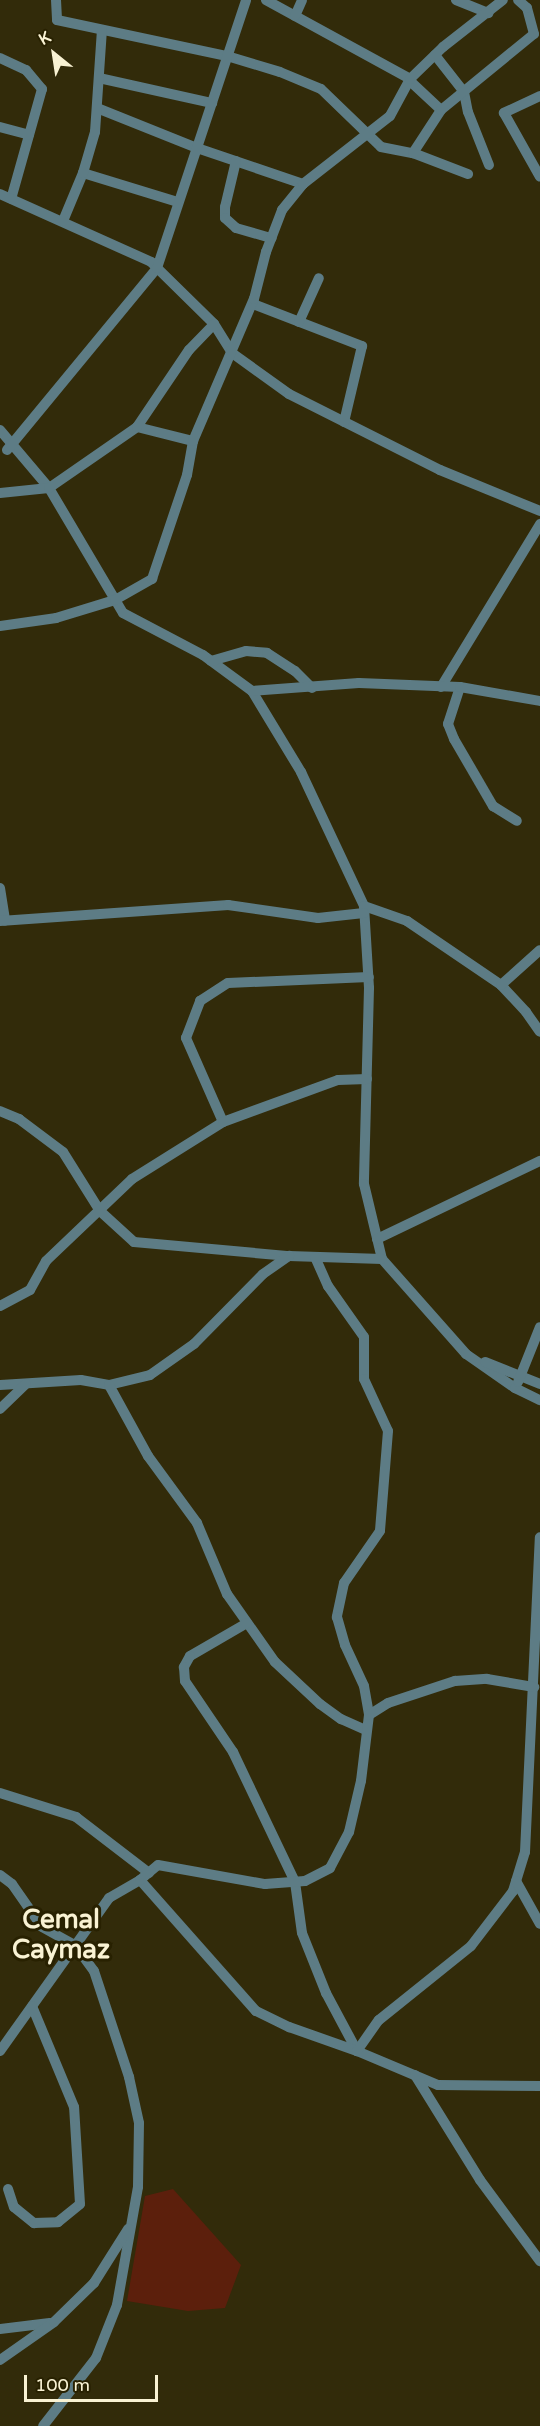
<!DOCTYPE html>
<style>
body{margin:0}
#map{position:relative;width:540px;height:2426px;overflow:hidden;background:#322b0a;font-family:"Varela Round",sans-serif}
div>[style]{position:absolute}
.green>*{inset:0;background:#5c1f0c}
.minor>*{height:10px;margin:-5px;padding:0 5px;transform-origin:5px;border-radius:5px;background:#5d7c85}
span{translate:-50% -50%;white-space:nowrap;text-align:center;line-height:1.15;-webkit-text-stroke:6px #282101;paint-order:stroke}
.district-label{font-size:26px;color:#f9f2d3;font-weight:700}
.north{position:absolute;left:24px;top:24px;width:60px;height:60px;-webkit-text-stroke:4px #282101;paint-order:stroke;rotate:330deg;font-size:16px;font-weight:700;line-height:24px;text-align:center;color:#f9f2d3}
.north::after{content:'';display:block;margin:auto;width:21px;height:27px;background:#f9f2d3;clip-path:polygon(50% 0,100% 100%,50% 72%,0 100%)}
.scale{position:absolute;left:24px;top:2375px;width:134px;height:27px;box-sizing:border-box;border:3px solid #f9f2d3;border-top:0;padding-left:8px;font-size:18px;line-height:21px;white-space:nowrap;color:#f9f2d3;-webkit-text-stroke:4px #282101;paint-order:stroke}
</style>
<div id="map">
<div class="green">
<i style="clip-path:polygon(173px 2189px,241px 2265px,225px 2308px,188px 2311px,127px 2301px,145px 2196px)"></i>
</div>
<div class="minor">
<i style="left:56px;top:0;width:20px;rotate:87deg"></i>
<i style="left:57px;top:20px;width:174px;rotate:12deg"></i>
<i style="left:227px;top:56px;width:55px;rotate:16.8deg"></i>
<i style="left:280px;top:72px;width:44px;rotate:22.5deg"></i>
<i style="left:321px;top:89px;width:83px;rotate:44deg"></i>
<i style="left:381px;top:147px;width:33px;rotate:11deg"></i>
<i style="left:413px;top:153px;width:59px;rotate:20.9deg"></i>
<i style="left:266px;top:0;width:164px;rotate:28.7deg"></i>
<i style="left:456px;top:0;width:35px;rotate:22deg"></i>
<i style="left:295px;top:16px;width:17px;rotate:-66deg"></i>
<i style="left:435px;top:55px;width:47px;rotate:51.9deg"></i>
<i style="left:464px;top:92px;width:20px;rotate:79deg"></i>
<i style="left:468px;top:112px;width:57px;rotate:68.4deg"></i>
<i style="left:0;top:58px;width:29px;rotate:25deg"></i>
<i style="left:26px;top:70px;width:25px;rotate:50deg"></i>
<i style="left:42px;top:89px;width:114px;rotate:105.7deg"></i>
<i style="left:99px;top:78px;width:116px;rotate:12.5deg"></i>
<i style="left:410px;top:81px;width:42px;rotate:43.1deg"></i>
<i style="left:540px;top:96px;width:40px;rotate:155deg"></i>
<i style="left:504px;top:113px;width:73px;rotate:60.6deg"></i>
<i style="left:97px;top:108px;width:108px;rotate:21.8deg"></i>
<i style="left:197px;top:148px;width:112px;rotate:18.8deg"></i>
<i style="left:0;top:127px;width:30px;rotate:15deg"></i>
<i style="left:413px;top:153px;width:51px;rotate:-56.9deg"></i>
<i style="left:441px;top:110px;width:120px;rotate:-39.3deg"></i>
<i style="left:534px;top:34px;width:27px;rotate:-105deg"></i>
<i style="left:527px;top:8px;width:12px;rotate:-138deg"></i>
<i style="left:236px;top:161px;width:47px;rotate:103.4deg"></i>
<i style="left:225px;top:207px;width:11px;rotate:90deg"></i>
<i style="left:225px;top:218px;width:15px;rotate:42deg"></i>
<i style="left:236px;top:228px;width:37px;rotate:16deg"></i>
<i style="left:83px;top:173px;width:99px;rotate:17deg"></i>
<i style="left:0;top:194px;width:166px;rotate:24.2deg"></i>
<i style="left:151px;top:262px;width:88px;rotate:44.5deg"></i>
<i style="left:214px;top:324px;width:34px;rotate:58deg"></i>
<i style="left:232px;top:353px;width:70px;rotate:35.7deg"></i>
<i style="left:289px;top:394px;width:169px;rotate:26.7deg"></i>
<i style="left:440px;top:470px;width:108px;rotate:22.3deg"></i>
<i style="left:63px;top:221px;width:52px;rotate:-67.4deg"></i>
<i style="left:83px;top:173px;width:43px;rotate:-73.7deg"></i>
<i style="left:95px;top:132px;width:102px;rotate:-86.1deg"></i>
<i style="left:253px;top:304px;width:117px;rotate:21.1deg"></i>
<i style="left:362px;top:346px;width:78px;rotate:103.3deg"></i>
<i style="left:299px;top:322px;width:48px;rotate:-65.6deg"></i>
<i style="left:137px;top:427px;width:58px;rotate:14deg"></i>
<i style="left:0;top:430px;width:76px;rotate:49.8deg"></i>
<i style="left:49px;top:488px;width:145px;rotate:59.4deg"></i>
<i style="left:123px;top:613px;width:90px;rotate:27.7deg"></i>
<i style="left:203px;top:655px;width:61px;rotate:36.3deg"></i>
<i style="left:252px;top:691px;width:95px;rotate:58.8deg"></i>
<i style="left:301px;top:772px;width:148px;rotate:64.8deg"></i>
<i style="left:364px;top:906px;width:82px;rotate:86.5deg"></i>
<i style="left:369px;top:988px;width:196px;rotate:91.5deg"></i>
<i style="left:364px;top:1184px;width:77px;rotate:76.5deg"></i>
<i style="left:382px;top:1259px;width:127px;rotate:48.5deg"></i>
<i style="left:466px;top:1354px;width:60px;rotate:34.8deg"></i>
<i style="left:515px;top:1388px;width:28px;rotate:26deg"></i>
<i style="left:7px;top:450px;width:236px;rotate:-50.5deg"></i>
<i style="left:157px;top:268px;width:282px;rotate:-71.6deg"></i>
<i style="left:0;top:493px;width:49px;rotate:-5.8deg"></i>
<i style="left:49px;top:488px;width:107px;rotate:-34.7deg"></i>
<i style="left:137px;top:427px;width:93px;rotate:-56deg"></i>
<i style="left:189px;top:350px;width:36px;rotate:-46deg"></i>
<i style="left:0;top:626px;width:57px;rotate:-8.1deg"></i>
<i style="left:56px;top:618px;width:62px;rotate:-17deg"></i>
<i style="left:115px;top:600px;width:43px;rotate:-29.6deg"></i>
<i style="left:152px;top:579px;width:110px;rotate:-71.4deg"></i>
<i style="left:187px;top:475px;width:35px;rotate:-80deg"></i>
<i style="left:193px;top:441px;width:155px;rotate:-66.8deg"></i>
<i style="left:254px;top:299px;width:49px;rotate:-75.7deg"></i>
<i style="left:266px;top:252px;width:45px;rotate:-69.1deg"></i>
<i style="left:282px;top:210px;width:33px;rotate:-51deg"></i>
<i style="left:303px;top:184px;width:110px;rotate:-38deg"></i>
<i style="left:390px;top:116px;width:42px;rotate:-61.6deg"></i>
<i style="left:410px;top:79px;width:46px;rotate:-44.1deg"></i>
<i style="left:443px;top:47px;width:76px;rotate:-38.1deg"></i>
<i style="left:211px;top:661px;width:36px;rotate:-16deg"></i>
<i style="left:246px;top:651px;width:21px;rotate:5deg"></i>
<i style="left:267px;top:653px;width:33px;rotate:33deg"></i>
<i style="left:295px;top:671px;width:24px;rotate:45deg"></i>
<i style="left:441px;top:687px;width:191px;rotate:-58.7deg"></i>
<i style="left:460px;top:687px;width:39px;rotate:108deg"></i>
<i style="left:448px;top:724px;width:16px;rotate:68deg"></i>
<i style="left:454px;top:739px;width:78px;rotate:59.8deg"></i>
<i style="left:493px;top:806px;width:28px;rotate:32deg"></i>
<i style="left:252px;top:691px;width:107px;rotate:-4.3deg"></i>
<i style="left:359px;top:683px;width:101px;rotate:2.3deg"></i>
<i style="left:460px;top:687px;width:81px;rotate:9.9deg"></i>
<i style="left:0;top:888px;width:33px;rotate:81deg"></i>
<i style="left:364px;top:906px;width:46px;rotate:19.2deg"></i>
<i style="left:407px;top:921px;width:114px;rotate:34.2deg"></i>
<i style="left:501px;top:985px;width:37px;rotate:47deg"></i>
<i style="left:526px;top:1012px;width:24px;rotate:55deg"></i>
<i style="left:0;top:921px;width:229px;rotate:-4deg"></i>
<i style="left:228px;top:905px;width:91px;rotate:8.2deg"></i>
<i style="left:318px;top:918px;width:46px;rotate:-6.2deg"></i>
<i style="left:501px;top:985px;width:52px;rotate:-41.9deg"></i>
<i style="left:0;top:1111px;width:21px;rotate:23deg"></i>
<i style="left:19px;top:1119px;width:55px;rotate:36.9deg"></i>
<i style="left:63px;top:1152px;width:70px;rotate:57.9deg"></i>
<i style="left:100px;top:1211px;width:46px;rotate:42.4deg"></i>
<i style="left:134px;top:1242px;width:156px;rotate:5.2deg"></i>
<i style="left:289px;top:1256px;width:93px;rotate:1.8deg"></i>
<i style="left:223px;top:1122px;width:92px;rotate:-113.8deg"></i>
<i style="left:186px;top:1038px;width:40px;rotate:-69deg"></i>
<i style="left:200px;top:1001px;width:33px;rotate:-33deg"></i>
<i style="left:228px;top:983px;width:141px;rotate:-2.4deg"></i>
<i style="left:377px;top:1239px;width:181px;rotate:-25.6deg"></i>
<i style="left:315px;top:1257px;width:32px;rotate:66deg"></i>
<i style="left:328px;top:1286px;width:62px;rotate:54.8deg"></i>
<i style="left:364px;top:1337px;width:42px;rotate:90deg"></i>
<i style="left:364px;top:1379px;width:57px;rotate:65.2deg"></i>
<i style="left:388px;top:1431px;width:100px;rotate:94.6deg"></i>
<i style="left:380px;top:1531px;width:63px;rotate:124.7deg"></i>
<i style="left:344px;top:1583px;width:35px;rotate:102deg"></i>
<i style="left:337px;top:1617px;width:29px;rotate:74deg"></i>
<i style="left:345px;top:1645px;width:45px;rotate:65.1deg"></i>
<i style="left:364px;top:1686px;width:29px;rotate:80deg"></i>
<i style="left:0;top:1306px;width:34px;rotate:-28deg"></i>
<i style="left:30px;top:1290px;width:33px;rotate:-61deg"></i>
<i style="left:46px;top:1261px;width:119px;rotate:-43.6deg"></i>
<i style="left:132px;top:1179px;width:107px;rotate:-32.1deg"></i>
<i style="left:223px;top:1122px;width:122px;rotate:-20.1deg"></i>
<i style="left:338px;top:1080px;width:29px;rotate:-2deg"></i>
<i style="left:485px;top:1362px;width:59px;rotate:21.8deg"></i>
<i style="left:518px;top:1382px;width:59px;rotate:-68.2deg"></i>
<i style="left:0;top:1385px;width:81px;rotate:-3.5deg"></i>
<i style="left:81px;top:1380px;width:28px;rotate:10deg"></i>
<i style="left:109px;top:1385px;width:42px;rotate:-13.7deg"></i>
<i style="left:150px;top:1375px;width:54px;rotate:-35.2deg"></i>
<i style="left:194px;top:1344px;width:98px;rotate:-45.4deg"></i>
<i style="left:263px;top:1274px;width:32px;rotate:-35deg"></i>
<i style="left:109px;top:1385px;width:81px;rotate:61.2deg"></i>
<i style="left:148px;top:1456px;width:83px;rotate:53.8deg"></i>
<i style="left:197px;top:1523px;width:77px;rotate:67.1deg"></i>
<i style="left:227px;top:1594px;width:83px;rotate:54.8deg"></i>
<i style="left:275px;top:1662px;width:62px;rotate:43deg"></i>
<i style="left:320px;top:1704px;width:26px;rotate:36deg"></i>
<i style="left:341px;top:1719px;width:27px;rotate:24deg"></i>
<i style="left:0;top:1409px;width:36px;rotate:-44deg"></i>
<i style="left:247px;top:1623px;width:66px;rotate:149.9deg"></i>
<i style="left:190px;top:1656px;width:13px;rotate:119deg"></i>
<i style="left:184px;top:1667px;width:14px;rotate:86deg"></i>
<i style="left:185px;top:1681px;width:86px;rotate:55.9deg"></i>
<i style="left:233px;top:1752px;width:144px;rotate:64.5deg"></i>
<i style="left:295px;top:1882px;width:51px;rotate:82.2deg"></i>
<i style="left:302px;top:1933px;width:65px;rotate:68.2deg"></i>
<i style="left:326px;top:1993px;width:66px;rotate:61.9deg"></i>
<i style="left:357px;top:2051px;width:88px;rotate:22.8deg"></i>
<i style="left:438px;top:2085px;width:102px;rotate:0.6deg"></i>
<i style="left:0;top:1793px;width:80px;rotate:17.5deg"></i>
<i style="left:76px;top:1817px;width:92px;rotate:37.5deg"></i>
<i style="left:0;top:1875px;width:15px;rotate:37deg"></i>
<i style="left:12px;top:1884px;width:52px;rotate:55.1deg"></i>
<i style="left:42px;top:1927px;width:38px;rotate:29deg"></i>
<i style="left:75px;top:1945px;width:32px;rotate:54deg"></i>
<i style="left:94px;top:1971px;width:112px;rotate:71.7deg"></i>
<i style="left:129px;top:2077px;width:47px;rotate:77.7deg"></i>
<i style="left:139px;top:2123px;width:64px;rotate:90.9deg"></i>
<i style="left:138px;top:2187px;width:120px;rotate:100.1deg"></i>
<i style="left:117px;top:2305px;width:57px;rotate:111.6deg"></i>
<i style="left:96px;top:2358px;width:86px;rotate:127.9deg"></i>
<i style="left:140px;top:1880px;width:175px;rotate:48.5deg"></i>
<i style="left:256px;top:2011px;width:37px;rotate:26deg"></i>
<i style="left:289px;top:2027px;width:72px;rotate:19.4deg"></i>
<i style="left:357px;top:2051px;width:38px;rotate:-55deg"></i>
<i style="left:379px;top:2020px;width:118px;rotate:-38.8deg"></i>
<i style="left:471px;top:1946px;width:69px;rotate:-52.6deg"></i>
<i style="left:513px;top:1891px;width:41px;rotate:-72.9deg"></i>
<i style="left:525px;top:1852px;width:315px;rotate:-87.3deg"></i>
<i style="left:516px;top:1881px;width:49px;rotate:60.8deg"></i>
<i style="left:0;top:2051px;width:188px;rotate:-54.5deg"></i>
<i style="left:109px;top:1898px;width:36px;rotate:-30deg"></i>
<i style="left:140px;top:1880px;width:23px;rotate:-40deg"></i>
<i style="left:158px;top:1865px;width:109px;rotate:10.1deg"></i>
<i style="left:265px;top:1884px;width:40px;rotate:-4.3deg"></i>
<i style="left:305px;top:1881px;width:28px;rotate:-27deg"></i>
<i style="left:330px;top:1868px;width:41px;rotate:-62.2deg"></i>
<i style="left:349px;top:1832px;width:52px;rotate:-76.8deg"></i>
<i style="left:361px;top:1781px;width:66px;rotate:-83.1deg"></i>
<i style="left:369px;top:1715px;width:22px;rotate:-32deg"></i>
<i style="left:388px;top:1703px;width:71px;rotate:-18.2deg"></i>
<i style="left:455px;top:1681px;width:32px;rotate:-4deg"></i>
<i style="left:487px;top:1679px;width:48px;rotate:9.7deg"></i>
<i style="left:415px;top:2075px;width:123px;rotate:58.2deg"></i>
<i style="left:480px;top:2180px;width:101px;rotate:53.5deg"></i>
<i style="left:8px;top:2189px;width:19px;rotate:72deg"></i>
<i style="left:14px;top:2207px;width:26px;rotate:39deg"></i>
<i style="left:34px;top:2223px;width:24px;rotate:-2deg"></i>
<i style="left:58px;top:2222px;width:28px;rotate:-39deg"></i>
<i style="left:80px;top:2204px;width:97px;rotate:-93.5deg"></i>
<i style="left:74px;top:2107px;width:109px;rotate:-112.6deg"></i>
<i style="left:0;top:2329px;width:50px;rotate:-6.8deg"></i>
<i style="left:0;top:2360px;width:66px;rotate:-35.1deg"></i>
<i style="left:54px;top:2322px;width:56px;rotate:-44.3deg"></i>
<i style="left:94px;top:2283px;width:64px;rotate:-57.8deg"></i>
</div>
<div class="district-label">
<span style="left:61px;top:1935px">Cemal<br>Caymaz</span>
</div>
<div class="north">K</div>
<div class="scale">100 m</div>
</div>
